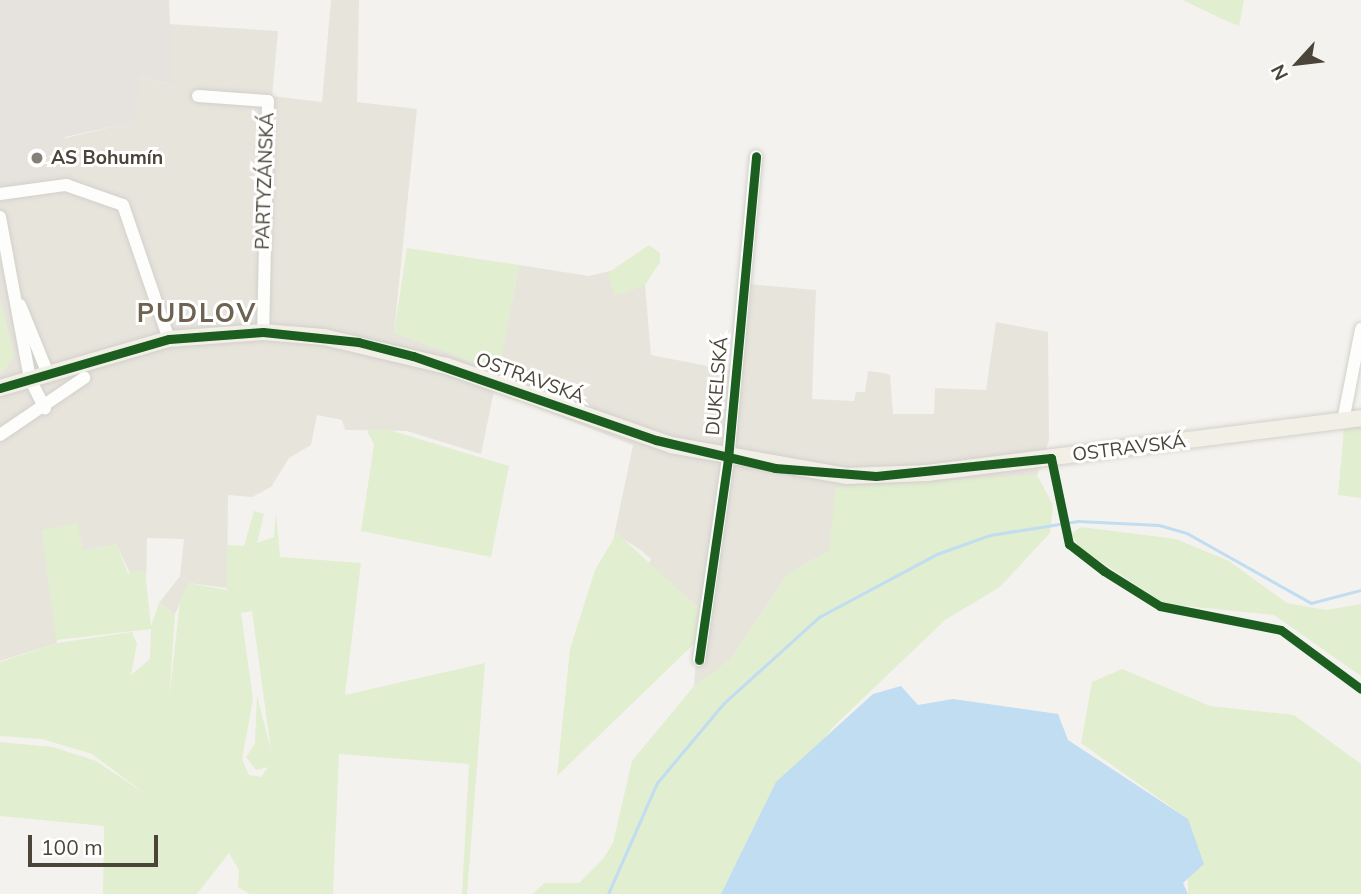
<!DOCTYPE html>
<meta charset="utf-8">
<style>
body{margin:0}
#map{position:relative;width:1361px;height:894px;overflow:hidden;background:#f4f2ee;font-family:Mulish,sans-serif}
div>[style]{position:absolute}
.residential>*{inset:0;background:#e7e4dc}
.industrial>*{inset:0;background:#e6e2de}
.green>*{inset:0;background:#e1eecf}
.water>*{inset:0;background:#c0ddf1}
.stream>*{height:2.5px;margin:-1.25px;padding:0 1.25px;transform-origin:1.25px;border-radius:1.25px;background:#c0ddf1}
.roads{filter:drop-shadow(0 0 2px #d2d0cb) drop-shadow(0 0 2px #d2d0cb)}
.minor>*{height:12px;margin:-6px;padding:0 6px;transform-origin:6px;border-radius:6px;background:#fdfdfc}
.major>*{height:16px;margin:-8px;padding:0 8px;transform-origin:8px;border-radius:8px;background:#f2efe6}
.cycleway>*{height:9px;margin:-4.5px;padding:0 4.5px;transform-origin:4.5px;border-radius:4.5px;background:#1b5e20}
.dots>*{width:19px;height:19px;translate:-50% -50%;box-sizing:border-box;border:4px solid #fff;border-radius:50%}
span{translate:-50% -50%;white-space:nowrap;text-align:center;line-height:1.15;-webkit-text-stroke:6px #fff;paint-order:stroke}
.poi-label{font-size:19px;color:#4b4439;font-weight:700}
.left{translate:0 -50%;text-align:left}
.street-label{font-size:19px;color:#4b4439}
.district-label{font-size:26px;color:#6e6250;font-weight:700;letter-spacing:2px}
.north{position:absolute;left:1263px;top:28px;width:70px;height:70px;-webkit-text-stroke:5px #fff;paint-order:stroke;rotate:243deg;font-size:19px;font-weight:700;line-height:28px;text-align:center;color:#4b4439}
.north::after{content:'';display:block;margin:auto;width:24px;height:32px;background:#4b4439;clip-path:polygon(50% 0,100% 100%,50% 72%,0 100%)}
.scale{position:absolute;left:28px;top:835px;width:130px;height:32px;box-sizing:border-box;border:4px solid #4b4439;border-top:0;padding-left:9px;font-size:21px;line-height:24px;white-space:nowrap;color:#4b4439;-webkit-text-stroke:5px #fff;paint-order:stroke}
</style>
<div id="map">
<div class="residential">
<i style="clip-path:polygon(331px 0,359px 0,357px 102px,417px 109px,394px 332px,498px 372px,519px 265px,589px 276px,610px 271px,614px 295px,645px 285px,651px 355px,733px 371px,748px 284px,816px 290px,812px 399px,854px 401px,856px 392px,865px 392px,868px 371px,884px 373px,890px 375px,893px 414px,934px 414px,935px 388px,986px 390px,996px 322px,1048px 332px,1049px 440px,1037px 475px,908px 484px,829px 551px,789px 573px,729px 661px,694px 686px,700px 609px,648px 565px,651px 559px,642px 551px,616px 534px,613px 541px,633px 445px,494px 391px,481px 454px,407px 431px,345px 430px,342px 420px,317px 415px,311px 445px,289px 458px,271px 487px,252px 497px,228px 495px,227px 588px,189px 583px,175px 614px,159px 603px,180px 576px,184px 539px,147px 538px,146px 587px,145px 571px,130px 573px,116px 544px,84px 551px,43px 530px,57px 643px,0 661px,0 375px,14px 356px,0 301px,0 188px,65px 138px,133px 122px,141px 76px,172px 85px,168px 24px,278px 31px,272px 96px,322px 102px)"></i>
</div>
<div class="industrial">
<i style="clip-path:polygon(0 0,169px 0,173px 85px,141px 76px,134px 122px,65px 137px,63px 175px,0 188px)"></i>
</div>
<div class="green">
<i style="clip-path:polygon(1183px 0,1244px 0,1239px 26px,1222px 19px)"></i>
<i style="clip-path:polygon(649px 245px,660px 253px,660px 262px,645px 285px,614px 295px,608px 273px)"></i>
<i style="clip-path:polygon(407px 248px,519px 265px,498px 372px,394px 332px)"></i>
<i style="clip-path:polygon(0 301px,14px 356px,0 375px)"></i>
<i style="clip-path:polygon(1361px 426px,1361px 498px,1338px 495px,1344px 428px)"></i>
<i style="clip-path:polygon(386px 429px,509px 466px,491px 557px,361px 531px,374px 444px,367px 431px)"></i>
<i style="clip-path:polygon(1037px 475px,1053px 505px,1050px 533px,1000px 587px,945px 620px,834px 726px,753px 830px,721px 894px,533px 894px,544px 883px,579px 883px,603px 859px,613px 843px,632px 761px,694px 686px,729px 661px,789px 573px,829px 551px,836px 487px)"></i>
<i style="clip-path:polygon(evenodd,254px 511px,264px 514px,257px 543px,274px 537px,276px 512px,280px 557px,361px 563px,345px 695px,485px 663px,467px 894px,462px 894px,469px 764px,339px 754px,333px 894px,250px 894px,238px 887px,239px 870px,229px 853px,197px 894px,103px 894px,104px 826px,0 816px,0 742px,53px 747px,96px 761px,147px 795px,92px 754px,42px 739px,0 736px,0 662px,57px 643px,132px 632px,137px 644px,131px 675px,150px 659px,151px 629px,56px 640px,42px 530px,77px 523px,84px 551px,116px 544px,128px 573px,145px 570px,151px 626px,159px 603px,175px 614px,169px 701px,180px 600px,189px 583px,227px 590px,227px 545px,244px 546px,254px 511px,252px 611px,271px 750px,257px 696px,255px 744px,246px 757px,256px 770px,268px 767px,261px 777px,249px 775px,242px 759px,253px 699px,241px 613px,252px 611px)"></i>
<i style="clip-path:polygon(1081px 527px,1176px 539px,1229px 561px,1287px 603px,1326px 610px,1361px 604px,1361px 676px,1274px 615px,1165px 604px,1080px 548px,1071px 534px)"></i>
<i style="clip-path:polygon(617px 533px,700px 610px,696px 642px,557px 776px,570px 649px,595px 570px)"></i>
<i style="clip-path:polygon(1122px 669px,1210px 706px,1294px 715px,1361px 764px,1361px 894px,1188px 894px,1188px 819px,1081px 743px,1092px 682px)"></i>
</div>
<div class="water">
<i style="clip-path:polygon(901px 686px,918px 705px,953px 699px,1058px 714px,1068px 740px,1188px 819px,1204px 864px,1183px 883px,1188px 894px,721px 894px,776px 782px,873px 694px)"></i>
</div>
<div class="stream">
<i style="left:608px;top:894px;width:121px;rotate:-66.2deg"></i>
<i style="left:657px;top:783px;width:103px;rotate:-50.1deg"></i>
<i style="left:723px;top:704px;width:130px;rotate:-42.2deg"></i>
<i style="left:819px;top:617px;width:134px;rotate:-28.1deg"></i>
<i style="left:937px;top:554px;width:56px;rotate:-19.7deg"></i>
<i style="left:990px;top:535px;width:89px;rotate:-9deg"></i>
<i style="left:1078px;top:521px;width:81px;rotate:2.8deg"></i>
<i style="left:1159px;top:525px;width:29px;rotate:16deg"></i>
<i style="left:1187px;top:533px;width:142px;rotate:29.4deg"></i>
<i style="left:1311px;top:603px;width:52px;rotate:-14.6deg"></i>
</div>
<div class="roads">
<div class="minor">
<i style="left:198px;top:96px;width:70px;rotate:4.1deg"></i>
<i style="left:268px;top:101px;width:231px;rotate:91.2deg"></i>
<i style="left:0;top:194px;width:67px;rotate:-7.8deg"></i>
<i style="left:66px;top:185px;width:60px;rotate:19.3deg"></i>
<i style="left:123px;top:205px;width:142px;rotate:71.1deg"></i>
<i style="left:0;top:217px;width:165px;rotate:79.5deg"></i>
<i style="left:30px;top:379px;width:33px;rotate:63deg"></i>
<i style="left:20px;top:305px;width:74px;rotate:67.9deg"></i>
<i style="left:1343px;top:421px;width:94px;rotate:-78.9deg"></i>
<i style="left:0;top:435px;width:102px;rotate:-34.2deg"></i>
<i style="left:699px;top:660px;width:203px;rotate:-81.8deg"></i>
<i style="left:728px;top:459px;width:304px;rotate:-84.7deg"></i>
</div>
<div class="major">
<i style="left:0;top:388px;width:176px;rotate:-16.2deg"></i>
<i style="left:169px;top:339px;width:94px;rotate:-4.3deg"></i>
<i style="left:263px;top:332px;width:61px;rotate:4.7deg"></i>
<i style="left:324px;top:337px;width:126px;rotate:13.3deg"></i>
<i style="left:447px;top:366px;width:238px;rotate:19.4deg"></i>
<i style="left:671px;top:445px;width:179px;rotate:10deg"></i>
<i style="left:847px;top:476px;width:80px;rotate:-2.1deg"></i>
<i style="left:927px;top:473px;width:437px;rotate:-7.2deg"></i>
</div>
</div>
<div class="cycleway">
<i style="left:0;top:388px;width:176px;rotate:-16.2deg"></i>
<i style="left:169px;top:339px;width:94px;rotate:-4.3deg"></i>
<i style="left:263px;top:332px;width:96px;rotate:6deg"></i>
<i style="left:358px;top:342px;width:57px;rotate:14.3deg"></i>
<i style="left:413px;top:356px;width:257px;rotate:19.1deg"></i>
<i style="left:656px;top:440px;width:122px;rotate:13.2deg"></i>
<i style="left:775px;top:468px;width:101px;rotate:4.5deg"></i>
<i style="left:876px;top:476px;width:176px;rotate:-5.9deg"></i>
<i style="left:1051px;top:458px;width:88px;rotate:78.2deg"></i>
<i style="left:1069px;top:544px;width:44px;rotate:37.6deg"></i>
<i style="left:1104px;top:571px;width:66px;rotate:32deg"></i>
<i style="left:1160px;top:606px;width:123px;rotate:11.2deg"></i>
<i style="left:1281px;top:630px;width:99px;rotate:36.4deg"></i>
<i style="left:699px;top:660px;width:203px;rotate:-81.8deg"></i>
<i style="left:728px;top:459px;width:304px;rotate:-84.7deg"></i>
</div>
<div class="dots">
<i style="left:37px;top:158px;background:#868178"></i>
</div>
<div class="poi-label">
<span class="left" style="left:51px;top:158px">AS Bohumín</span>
</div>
<div class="street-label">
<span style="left:265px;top:181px;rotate:-88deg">PARTYZÁNSKÁ</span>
<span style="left:530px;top:378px;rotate:20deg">OSTRAVSKÁ</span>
<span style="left:717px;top:386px;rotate:-85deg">DUKELSKÁ</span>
<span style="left:1129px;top:448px;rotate:-7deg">OSTRAVSKÁ</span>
</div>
<div class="district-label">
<span style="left:197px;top:313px">PUDLOV</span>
</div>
<div class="north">N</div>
<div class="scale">100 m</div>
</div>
